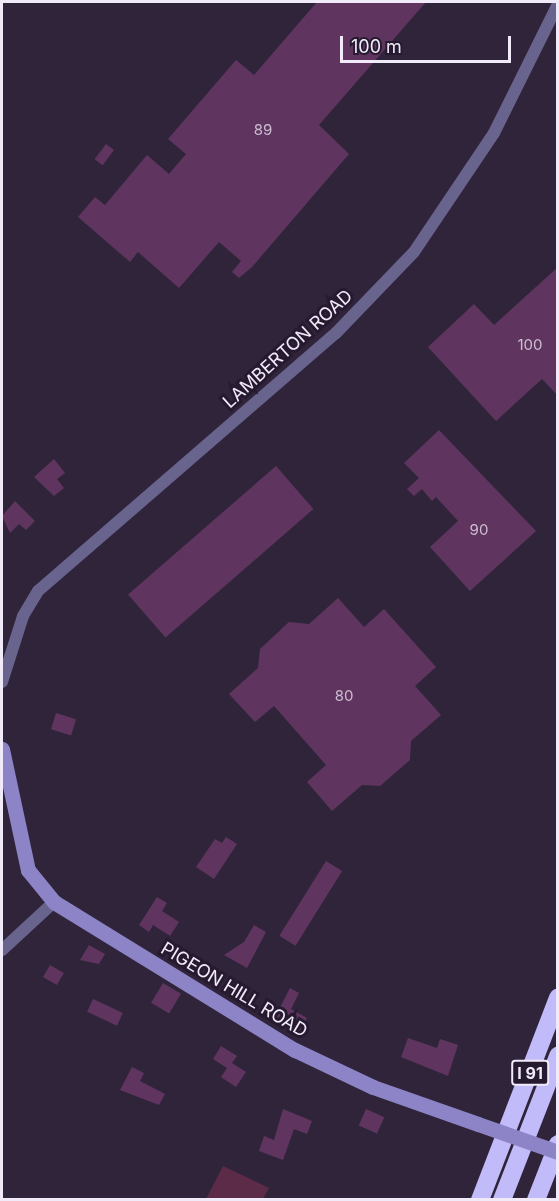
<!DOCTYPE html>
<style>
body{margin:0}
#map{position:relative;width:559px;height:1201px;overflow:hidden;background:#30243b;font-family:Inter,sans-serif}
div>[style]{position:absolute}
.green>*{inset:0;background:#5c2b48}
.building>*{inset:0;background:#5f355f;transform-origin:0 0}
.street>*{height:12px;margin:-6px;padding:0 6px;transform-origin:6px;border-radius:6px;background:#69648e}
.secondary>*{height:15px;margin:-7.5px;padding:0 7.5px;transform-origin:7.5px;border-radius:7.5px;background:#8d84c7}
.highway>*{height:18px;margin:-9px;padding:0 9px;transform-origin:9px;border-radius:9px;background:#c1bbf9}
.secondary-bridge>*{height:15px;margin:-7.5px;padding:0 7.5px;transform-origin:7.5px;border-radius:7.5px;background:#8d84c7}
span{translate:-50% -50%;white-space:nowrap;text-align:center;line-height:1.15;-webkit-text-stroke:6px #261a31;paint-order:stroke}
.number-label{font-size:15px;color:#ccbdd2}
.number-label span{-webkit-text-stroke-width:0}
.shield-label span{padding:2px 4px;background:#261a31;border:2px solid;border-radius:4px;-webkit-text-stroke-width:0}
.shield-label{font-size:16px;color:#f1eaf9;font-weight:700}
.street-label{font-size:18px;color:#f1eaf9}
.frame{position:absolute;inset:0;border:3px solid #f1eaf9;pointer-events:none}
.scale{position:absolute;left:340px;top:36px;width:171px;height:27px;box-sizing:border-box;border:3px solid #f1eaf9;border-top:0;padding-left:8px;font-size:18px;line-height:21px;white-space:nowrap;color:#f1eaf9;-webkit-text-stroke:4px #261a31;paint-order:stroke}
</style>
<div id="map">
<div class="green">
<i style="clip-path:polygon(223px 1166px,269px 1188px,263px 1199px,206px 1199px)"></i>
</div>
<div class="building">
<i style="clip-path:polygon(317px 2px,426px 2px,319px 125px,349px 154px,252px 267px,239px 278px,232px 272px,241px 261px,219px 242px,179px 288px,138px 252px,130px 262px,78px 217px,95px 197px,105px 205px,147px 155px,169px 174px,186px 154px,168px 139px,236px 60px,254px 75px)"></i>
<i style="left:106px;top:144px;width:10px;height:19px;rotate:37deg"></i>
<i style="clip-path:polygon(558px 267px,558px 396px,542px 379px,496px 421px,428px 347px,474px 304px,494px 325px)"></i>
<i style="clip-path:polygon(439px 430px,536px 531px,470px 591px,430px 547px,458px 521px,436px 497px,432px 501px,422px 489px,414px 496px,407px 489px,419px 478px,404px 463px)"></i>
<i style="clip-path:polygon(54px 459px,65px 473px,57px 479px,64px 488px,54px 496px,34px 477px)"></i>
<i style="left:276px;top:466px;width:57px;height:196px;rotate:49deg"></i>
<i style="clip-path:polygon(15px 501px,35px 521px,26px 530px,19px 524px,10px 533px,2px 516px)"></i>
<i style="clip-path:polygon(338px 598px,364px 627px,384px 609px,436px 667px,415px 686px,441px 715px,411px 741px,410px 760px,380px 786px,362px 785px,332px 811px,307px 782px,326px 765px,274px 706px,255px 722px,229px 694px,258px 668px,260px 649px,289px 622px,309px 624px)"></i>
<i style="left:56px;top:713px;width:21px;height:17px;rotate:17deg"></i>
<i style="clip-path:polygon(226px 837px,237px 844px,214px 879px,196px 867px,215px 839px,222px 843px)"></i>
<i style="left:326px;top:861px;width:19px;height:88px;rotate:32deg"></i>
<i style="clip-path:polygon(157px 897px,167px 903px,162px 911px,179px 922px,170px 936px,153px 925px,149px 932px,139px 925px)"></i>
<i style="clip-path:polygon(254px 925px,266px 932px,247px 968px,224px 955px,244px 942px)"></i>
<i style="clip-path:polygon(89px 945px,105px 954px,99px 964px,80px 960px)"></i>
<i style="left:50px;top:965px;width:16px;height:14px;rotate:30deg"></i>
<i style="left:163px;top:983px;width:21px;height:23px;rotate:31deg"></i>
<i style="clip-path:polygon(290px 988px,299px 993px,291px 1009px,307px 1018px,300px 1031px,275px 1017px)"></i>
<i style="left:93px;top:999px;width:33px;height:14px;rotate:25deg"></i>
<i style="clip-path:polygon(408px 1038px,437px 1048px,440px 1039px,458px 1045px,448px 1076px,401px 1057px)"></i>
<i style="clip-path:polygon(221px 1046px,237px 1056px,232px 1063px,246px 1072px,236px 1087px,221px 1077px,227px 1068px,213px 1059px)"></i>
<i style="clip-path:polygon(132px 1067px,144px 1073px,140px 1081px,165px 1094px,159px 1105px,120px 1090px)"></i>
<i style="clip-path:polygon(283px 1109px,312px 1121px,307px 1134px,294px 1129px,283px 1160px,259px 1151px,264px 1136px,274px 1140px)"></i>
<i style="left:366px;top:1109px;width:20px;height:18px;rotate:24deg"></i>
</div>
<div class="street">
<i style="left:2px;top:682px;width:69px;rotate:-72.3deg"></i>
<i style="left:23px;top:616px;width:29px;rotate:-59deg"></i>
<i style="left:38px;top:591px;width:394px;rotate:-40.9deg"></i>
<i style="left:336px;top:333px;width:112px;rotate:-46.1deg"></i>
<i style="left:414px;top:252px;width:143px;rotate:-56.1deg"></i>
<i style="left:494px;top:133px;width:144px;rotate:-63.6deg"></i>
<i style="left:2px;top:950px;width:71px;rotate:-42.7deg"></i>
</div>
<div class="secondary">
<i style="left:2px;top:749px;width:124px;rotate:77.9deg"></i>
<i style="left:28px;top:870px;width:41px;rotate:50.9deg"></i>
<i style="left:54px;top:902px;width:283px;rotate:31.6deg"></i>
<i style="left:295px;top:1050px;width:86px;rotate:25.4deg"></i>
<i style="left:373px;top:1087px;width:111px;rotate:19.4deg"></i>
</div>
<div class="highway">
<i style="left:480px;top:1200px;width:217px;rotate:-68.9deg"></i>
<i style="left:502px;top:1200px;width:155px;rotate:-68.7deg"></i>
<i style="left:536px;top:1200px;width:60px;rotate:-68.6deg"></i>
</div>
<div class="secondary-bridge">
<i style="left:478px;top:1124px;width:85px;rotate:19.3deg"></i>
</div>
<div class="number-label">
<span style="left:263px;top:130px">89</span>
<span style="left:530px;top:345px">100</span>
<span style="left:479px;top:530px">90</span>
<span style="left:344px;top:696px">80</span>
</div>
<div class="shield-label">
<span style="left:530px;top:1073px">I 91</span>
</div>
<div class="street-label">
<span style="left:288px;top:349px;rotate:-42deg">LAMBERTON ROAD</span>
<span style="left:234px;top:990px;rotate:31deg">PIGEON HILL ROAD</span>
</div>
<div class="frame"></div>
<div class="scale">100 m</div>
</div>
